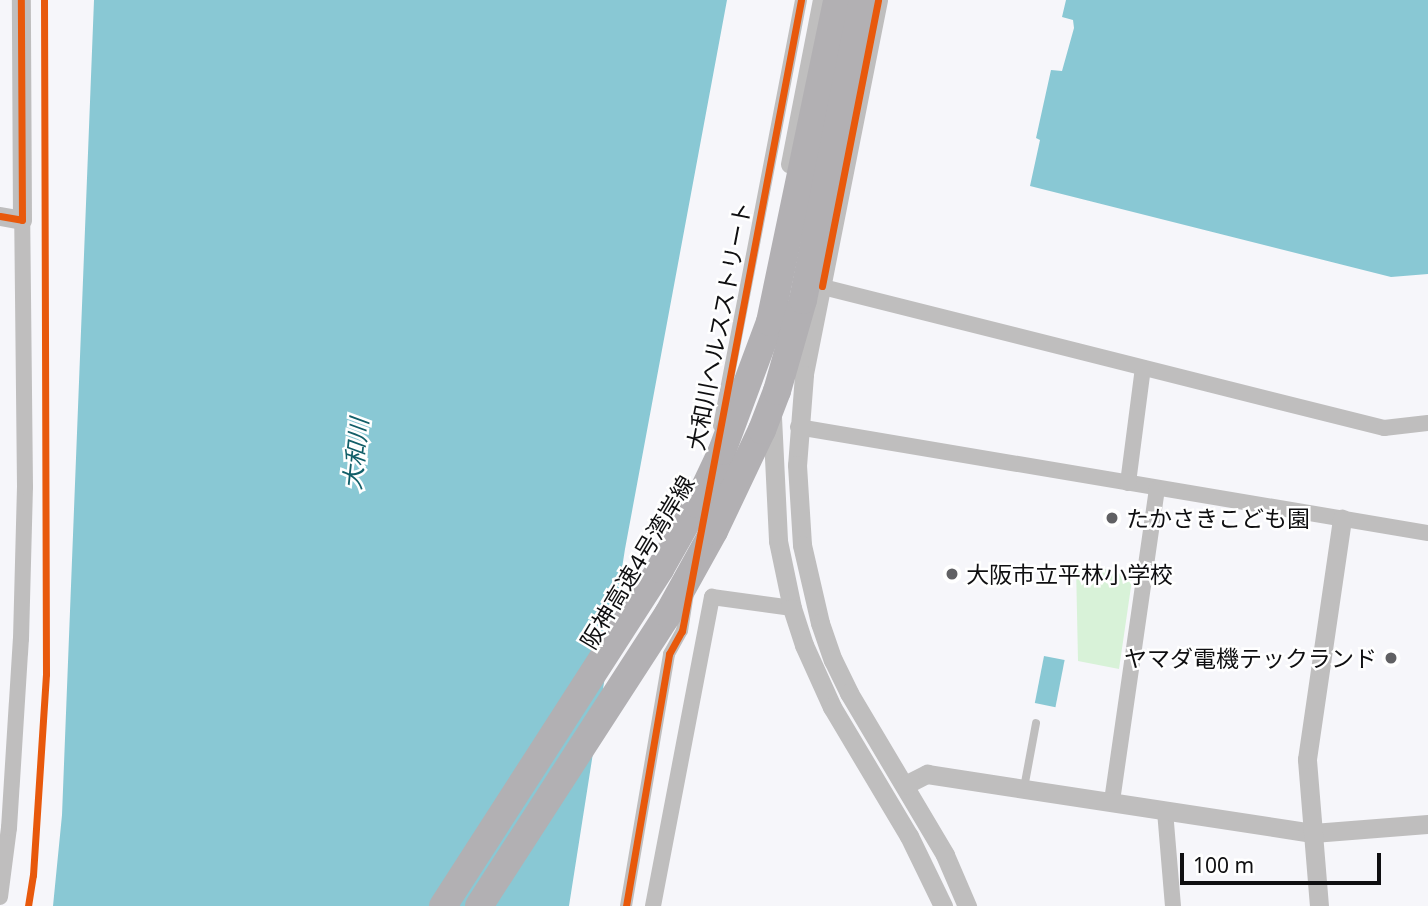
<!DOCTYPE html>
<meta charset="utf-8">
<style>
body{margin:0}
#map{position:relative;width:1428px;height:906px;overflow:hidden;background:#f6f6fa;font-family:"Noto Sans","Noto Sans JP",sans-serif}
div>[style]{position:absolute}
.green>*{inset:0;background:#d8f2d8}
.water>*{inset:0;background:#89c8d4;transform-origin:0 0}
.service>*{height:8px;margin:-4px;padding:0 4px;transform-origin:4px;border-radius:4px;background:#bfbebe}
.pedestrian>*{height:12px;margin:-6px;padding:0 6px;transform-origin:6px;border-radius:6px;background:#bfbebe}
.minor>*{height:16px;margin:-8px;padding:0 8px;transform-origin:8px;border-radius:8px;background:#bfbebe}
.tertiary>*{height:19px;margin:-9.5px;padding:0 9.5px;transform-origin:9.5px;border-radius:9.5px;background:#bfbebe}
.motorway-bridge>*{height:28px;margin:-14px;padding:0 14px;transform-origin:14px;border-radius:14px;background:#b2b0b3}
.cycleway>*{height:7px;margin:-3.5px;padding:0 3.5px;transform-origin:3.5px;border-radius:3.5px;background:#e8590c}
.dots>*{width:19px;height:19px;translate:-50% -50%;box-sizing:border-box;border:4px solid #fff;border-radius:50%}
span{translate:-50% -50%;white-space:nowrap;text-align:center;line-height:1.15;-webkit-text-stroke:5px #fff;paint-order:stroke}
.street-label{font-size:23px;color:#0f0f11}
.poi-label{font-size:23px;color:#0f0f11}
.left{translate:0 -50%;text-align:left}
.right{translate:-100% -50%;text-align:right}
.water-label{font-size:24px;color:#115e68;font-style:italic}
.scale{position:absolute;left:1180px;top:853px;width:201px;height:32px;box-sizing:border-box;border:4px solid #0f0f11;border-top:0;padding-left:9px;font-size:21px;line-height:24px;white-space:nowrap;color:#0f0f11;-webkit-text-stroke:5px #fff;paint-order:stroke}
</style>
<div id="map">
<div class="green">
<i style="clip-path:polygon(1076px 565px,1133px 573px,1119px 669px,1078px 661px)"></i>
</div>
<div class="water">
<i style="clip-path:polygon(94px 0,727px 0,625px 549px,569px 906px,53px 906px,62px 815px)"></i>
<i style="clip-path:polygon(1066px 0,1428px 0,1428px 274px,1391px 277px,1030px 186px,1040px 140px,1036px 138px,1051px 70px,1062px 71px,1074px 28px,1073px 20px,1062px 17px)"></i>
<i style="left:1044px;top:656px;width:21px;height:48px;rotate:11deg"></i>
</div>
<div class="service">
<i style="left:1024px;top:788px;width:66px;rotate:-79.5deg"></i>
</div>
<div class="pedestrian">
<i style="left:719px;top:426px;width:434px;rotate:-79.1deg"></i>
<i style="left:626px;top:906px;width:256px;rotate:-80.3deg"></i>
<i style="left:669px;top:654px;width:26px;rotate:-61deg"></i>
<i style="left:682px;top:631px;width:36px;rotate:-81deg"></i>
</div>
<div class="minor">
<i style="left:811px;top:284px;width:591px;rotate:14.11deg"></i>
<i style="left:1384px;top:428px;width:44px;rotate:-6.5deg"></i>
<i style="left:798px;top:427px;width:639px;rotate:9.55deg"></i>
<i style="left:1128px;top:483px;width:116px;rotate:-82.6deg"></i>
<i style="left:1112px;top:801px;width:316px;rotate:-81.8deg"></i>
<i style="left:1165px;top:811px;width:95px;rotate:85.2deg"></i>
<i style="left:0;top:897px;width:70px;rotate:-82.6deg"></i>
<i style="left:9px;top:828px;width:189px;rotate:-86.4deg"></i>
<i style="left:21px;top:639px;width:152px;rotate:-88.5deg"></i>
<i style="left:25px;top:487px;width:267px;rotate:-90.6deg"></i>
<i style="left:653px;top:906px;width:315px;rotate:-79.2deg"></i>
<i style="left:712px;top:597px;width:81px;rotate:7.8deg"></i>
</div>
<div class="tertiary">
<i style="left:878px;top:0;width:382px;rotate:101.2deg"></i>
<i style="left:804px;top:375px;width:90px;rotate:94.4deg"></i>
<i style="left:797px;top:465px;width:80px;rotate:86.4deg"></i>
<i style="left:802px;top:545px;width:80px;rotate:77deg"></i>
<i style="left:820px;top:623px;width:39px;rotate:71deg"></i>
<i style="left:833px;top:660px;width:37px;rotate:64deg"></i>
<i style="left:849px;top:693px;width:188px;rotate:59.3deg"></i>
<i style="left:945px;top:855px;width:56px;rotate:66.7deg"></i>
<i style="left:790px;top:164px;width:167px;rotate:-79deg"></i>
<i style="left:0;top:216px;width:22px;rotate:10deg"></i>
<i style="left:22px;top:220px;width:220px;rotate:-90.3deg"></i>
<i style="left:772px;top:417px;width:124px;rotate:87.2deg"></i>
<i style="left:778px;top:541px;width:68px;rotate:78.2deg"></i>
<i style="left:792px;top:608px;width:39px;rotate:72deg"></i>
<i style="left:804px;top:645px;width:68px;rotate:65.7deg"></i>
<i style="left:832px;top:707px;width:150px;rotate:59.2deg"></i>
<i style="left:909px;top:836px;width:78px;rotate:64.1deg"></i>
<i style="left:905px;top:785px;width:25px;rotate:-27deg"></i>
<i style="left:927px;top:774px;width:390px;rotate:8.7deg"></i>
<i style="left:1313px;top:833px;width:115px;rotate:-4.5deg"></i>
<i style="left:1319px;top:906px;width:147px;rotate:-94.7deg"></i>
<i style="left:1307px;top:759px;width:243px;rotate:-81.7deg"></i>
</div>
<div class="motorway-bridge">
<i style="left:443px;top:906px;width:401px;rotate:-57.2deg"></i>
<i style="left:660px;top:569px;width:75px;rotate:-60.4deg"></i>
<i style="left:697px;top:504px;width:59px;rotate:-64.7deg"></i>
<i style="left:722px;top:451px;width:138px;rotate:-69.6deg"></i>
<i style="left:770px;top:322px;width:329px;rotate:-78.2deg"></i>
<i style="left:479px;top:906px;width:348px;rotate:-57.1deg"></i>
<i style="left:668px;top:614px;width:95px;rotate:-61deg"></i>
<i style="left:714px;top:531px;width:112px;rotate:-64.6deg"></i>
<i style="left:762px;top:430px;width:42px;rotate:-69deg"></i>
<i style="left:777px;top:391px;width:95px;rotate:-74.1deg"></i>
<i style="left:803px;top:300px;width:306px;rotate:-78.7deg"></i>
</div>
<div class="cycleway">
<i style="left:0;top:216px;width:22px;rotate:10deg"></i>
<i style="left:22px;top:220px;width:220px;rotate:-90.3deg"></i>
<i style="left:822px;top:286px;width:291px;rotate:-78.9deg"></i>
<i style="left:28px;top:906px;width:31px;rotate:-81deg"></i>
<i style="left:33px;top:875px;width:201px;rotate:-86.3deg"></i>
<i style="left:46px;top:674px;width:674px;rotate:-90.17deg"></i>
<i style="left:626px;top:906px;width:256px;rotate:-80.3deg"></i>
<i style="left:669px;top:654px;width:26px;rotate:-61deg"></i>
<i style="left:682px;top:631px;width:642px;rotate:-79.32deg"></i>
</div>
<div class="dots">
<i style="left:1112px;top:518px;background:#606063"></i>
<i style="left:952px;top:574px;background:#606063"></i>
<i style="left:1391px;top:658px;background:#606063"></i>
</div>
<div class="street-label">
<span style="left:719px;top:326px;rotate:-79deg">大和川ヘルスストリート</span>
<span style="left:637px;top:562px;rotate:-59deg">阪神高速4号湾岸線</span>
</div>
<div class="poi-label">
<span class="left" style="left:1126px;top:518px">たかさきこども園</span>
<span class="left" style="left:966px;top:574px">大阪市立平林小学校</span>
<span class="right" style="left:1377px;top:658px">ヤマダ電機テックランド</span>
</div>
<div class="water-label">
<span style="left:355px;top:454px;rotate:-84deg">大和川</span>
</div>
<div class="scale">100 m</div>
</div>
